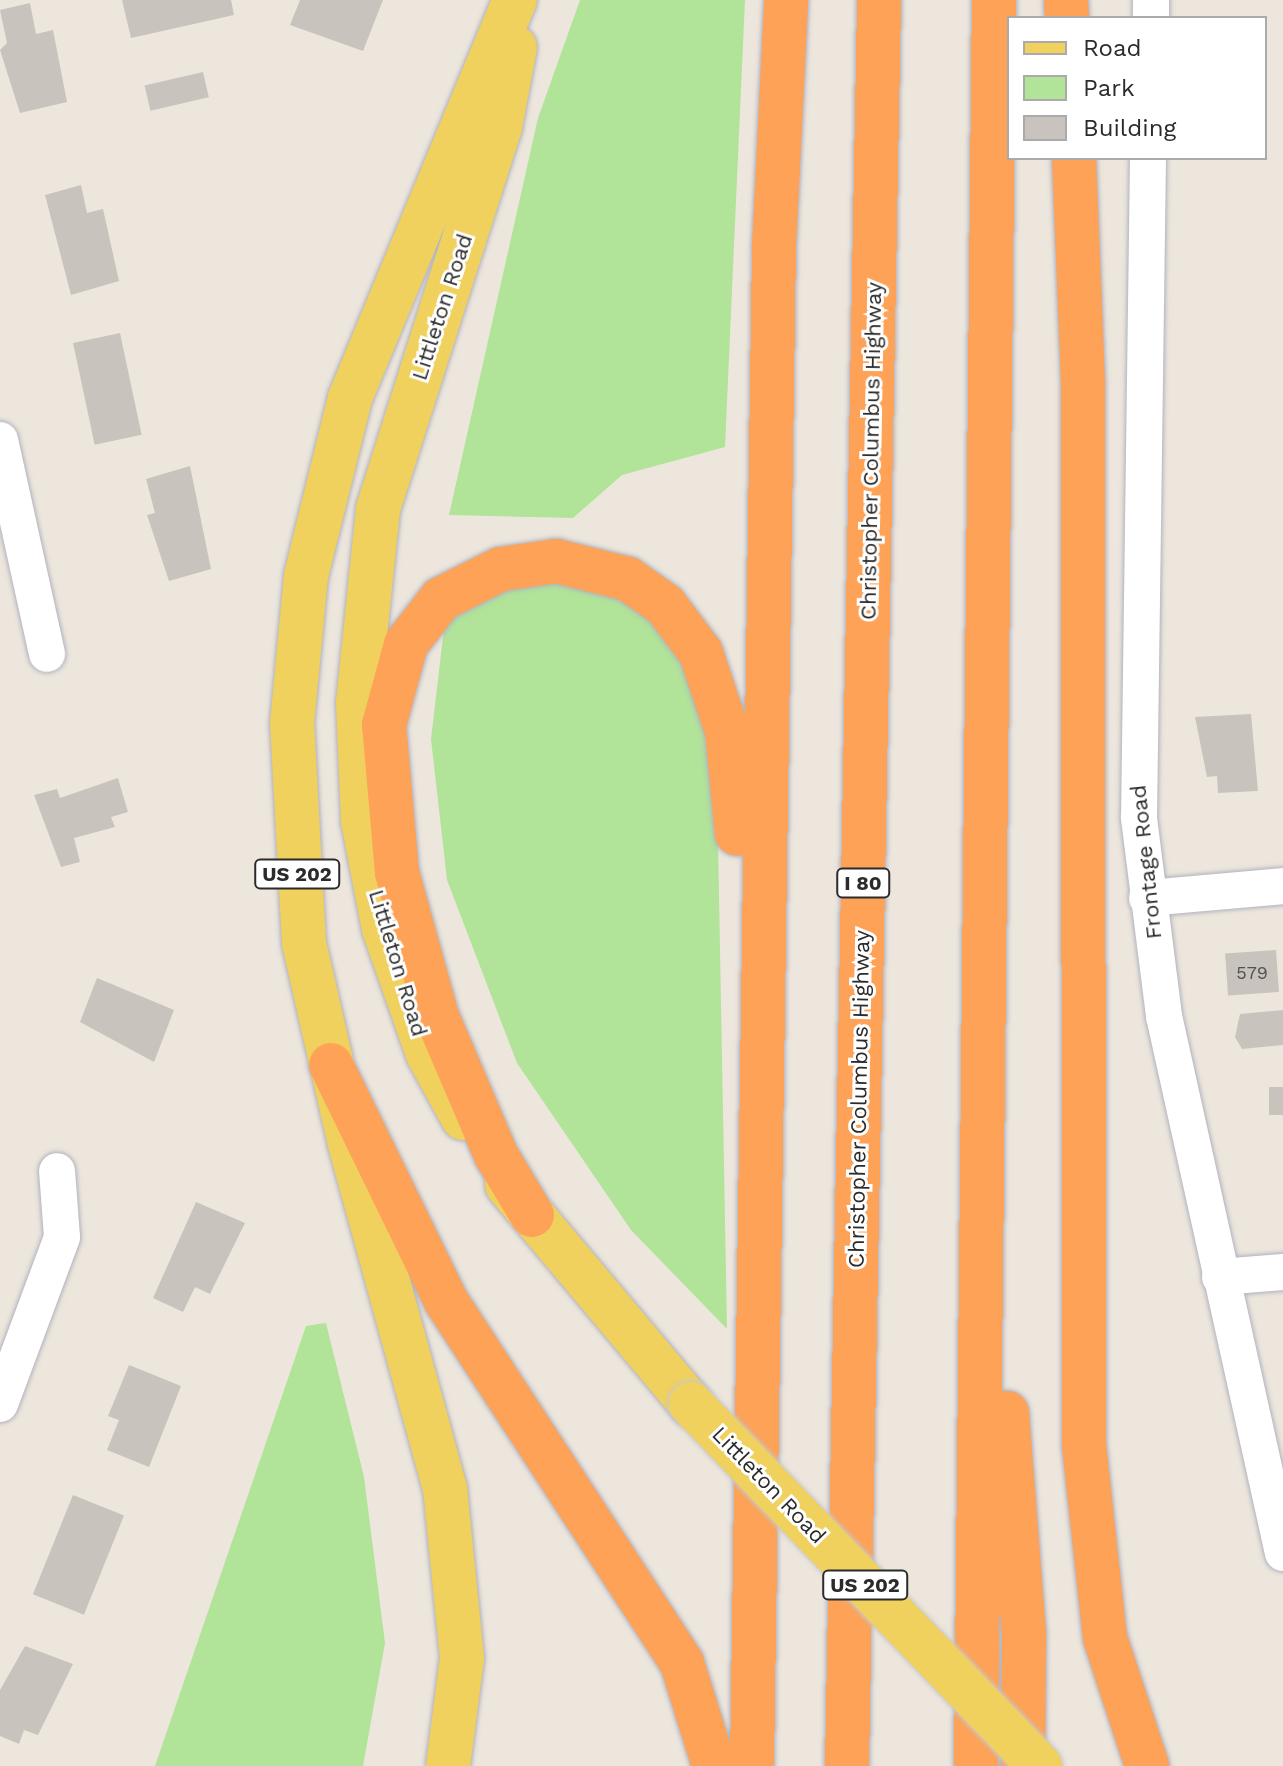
<!DOCTYPE html>
<style>
body{margin:0}
#map{position:relative;width:1283px;height:1766px;overflow:hidden;background:#ede6dd;font-family:"Work Sans",sans-serif}
div>[style]{position:absolute}
.green>*{inset:0;background:#b1e399}
.building>*{inset:0;background:#c8c3bc;transform-origin:0 0}
.roads{filter:drop-shadow(0 0 2px #b1b3be) drop-shadow(0 0 2px #b1b3be)}
.minor>*{height:36px;margin:-18px;padding:0 18px;transform-origin:18px;border-radius:18px;background:#fff}
.major>*{height:44px;margin:-22px;padding:0 22px;transform-origin:22px;border-radius:22px;background:#f0d15e}
.highway>*{height:44px;margin:-22px;padding:0 22px;transform-origin:22px;border-radius:22px;background:#fda257}
.bridges{filter:drop-shadow(0 0 2px #c8c8c8) drop-shadow(0 0 2px #c8c8c8)}
.major-bridge>*{height:44px;margin:-22px;padding:0 22px;transform-origin:22px;border-radius:22px;background:#f0d15e}
span{translate:-50% -50%;white-space:nowrap;text-align:center;line-height:1.15;-webkit-text-stroke:6px #fff;paint-order:stroke}
.number-label{font-size:18px;color:#52514f}
.number-label span{-webkit-text-stroke-width:0}
.shield-label span{padding:2px 6px;background:#fff;border:2px solid;border-radius:6px;-webkit-text-stroke-width:0}
.shield-label{font-size:20px;color:#2b2b2b;font-weight:700}
.street-label{font-size:22px;color:#2b2b2b}
.legend{position:absolute;left:1007px;top:16px;width:260px;height:144px;box-sizing:border-box;background:#fff;border:2px solid #aaa;margin:0;padding:10px 14px;list-style:none;font-size:24px;color:#2b2b2b}
.legend li{display:flex;align-items:center;gap:16px;height:40px}
.legend b{width:40px;border:2px solid #aaa}
</style>
<div id="map">
<div class="green">
<i style="clip-path:polygon(580px 0,745px 0,725px 447px,622px 475px,573px 518px,449px 515px,538px 118px)"></i>
<i style="clip-path:polygon(573px 580px,634px 603px,680px 653px,703px 721px,718px 841px,727px 1329px,631px 1230px,517px 1063px,447px 880px,431px 739px,445px 620px,503px 587px)"></i>
<i style="clip-path:polygon(326px 1323px,364px 1477px,385px 1643px,363px 1766px,155px 1766px,306px 1326px)"></i>
</div>
<div class="building">
<i style="clip-path:polygon(122px 0,231px 0,234px 15px,131px 38px)"></i>
<i style="clip-path:polygon(300px 0,383px 0,363px 51px,290px 25px)"></i>
<i style="clip-path:polygon(30px 3px,36px 34px,53px 30px,67px 102px,20px 113px,0 50px,7px 43px,0 10px)"></i>
<i style="left:203px;top:72px;width:26px;height:60px;rotate:77deg"></i>
<i style="clip-path:polygon(81px 185px,87px 213px,103px 209px,119px 281px,71px 295px,45px 195px)"></i>
<i style="left:120px;top:333px;width:104px;height:48px;rotate:78deg"></i>
<i style="clip-path:polygon(190px 466px,211px 569px,169px 581px,147px 515px,155px 513px,146px 479px)"></i>
<i style="clip-path:polygon(1251px 714px,1258px 791px,1218px 793px,1217px 776px,1207px 777px,1195px 717px)"></i>
<i style="clip-path:polygon(118px 778px,128px 812px,111px 817px,115px 827px,74px 838px,80px 862px,61px 867px,34px 795px,57px 789px,60px 798px)"></i>
<i style="left:1276px;top:950px;width:42px;height:51px;rotate:86deg"></i>
<i style="clip-path:polygon(97px 978px,174px 1010px,154px 1062px,80px 1022px)"></i>
<i style="clip-path:polygon(1283px 1010px,1283px 1045px,1242px 1049px,1235px 1037px,1240px 1014px)"></i>
<i style="left:1283px;top:1087px;width:28px;height:14px;rotate:90deg"></i>
<i style="clip-path:polygon(196px 1202px,245px 1223px,210px 1294px,195px 1287px,183px 1312px,153px 1298px)"></i>
<i style="clip-path:polygon(129px 1365px,181px 1386px,149px 1467px,107px 1450px,119px 1420px,108px 1416px)"></i>
<i style="left:73px;top:1495px;width:55px;height:107px;rotate:22deg"></i>
<i style="clip-path:polygon(25px 1646px,73px 1664px,38px 1735px,24px 1730px,19px 1744px,0 1736px,0 1690px)"></i>
</div>
<div class="roads">
<div class="minor">
<i style="left:1151px;top:18px;width:18px;rotate:-90deg"></i>
<i style="left:1148px;top:158px;width:660px;rotate:90.78deg"></i>
<i style="left:1139px;top:818px;width:200px;rotate:82.8deg"></i>
<i style="left:1164px;top:1016px;width:550px;rotate:77.51deg"></i>
<i style="left:0;top:440px;width:219px;rotate:77.6deg"></i>
<i style="left:1147px;top:898px;width:137px;rotate:-5deg"></i>
<i style="left:1220px;top:1277px;width:63px;rotate:-4.5deg"></i>
<i style="left:0;top:1404px;width:178px;rotate:-69.6deg"></i>
<i style="left:62px;top:1237px;width:66px;rotate:-94.3deg"></i>
</div>
<div class="major">
<i style="left:463px;top:1118px;width:73px;rotate:-118.7deg"></i>
<i style="left:428px;top:1054px;width:133px;rotate:-109.4deg"></i>
<i style="left:384px;top:929px;width:110px;rotate:-101deg"></i>
<i style="left:363px;top:821px;width:118px;rotate:-92.4deg"></i>
<i style="left:358px;top:703px;width:195px;rotate:-84.1deg"></i>
<i style="left:378px;top:509px;width:401px;rotate:-72.3deg"></i>
<i style="left:500px;top:127px;width:81px;rotate:-79.4deg"></i>
<i style="left:507px;top:1185px;width:286px;rotate:50deg"></i>
<i style="left:448px;top:1766px;width:109px;rotate:-82.6deg"></i>
<i style="left:462px;top:1658px;width:170px;rotate:-95.7deg"></i>
<i style="left:445px;top:1489px;width:358px;rotate:-105.4deg"></i>
<i style="left:350px;top:1144px;width:206px;rotate:-102.9deg"></i>
<i style="left:304px;top:943px;width:219px;rotate:-93.1deg"></i>
<i style="left:292px;top:724px;width:149px;rotate:-84.6deg"></i>
<i style="left:306px;top:576px;width:183px;rotate:-76.1deg"></i>
<i style="left:350px;top:398px;width:431px;rotate:-67.5deg"></i>
</div>
<div class="highway">
<i style="left:1066px;top:0;width:18px;rotate:87deg"></i>
<i style="left:1074px;top:158px;width:225px;rotate:87.7deg"></i>
<i style="left:1083px;top:383px;width:1062px;rotate:89.95deg"></i>
<i style="left:1084px;top:1445px;width:194px;rotate:83.8deg"></i>
<i style="left:1105px;top:1638px;width:135px;rotate:71.8deg"></i>
<i style="left:331px;top:1065px;width:263px;rotate:64deg"></i>
<i style="left:446px;top:1301px;width:432px;rotate:56.9deg"></i>
<i style="left:682px;top:1663px;width:108px;rotate:72.7deg"></i>
<i style="left:532px;top:1215px;width:70px;rotate:-121deg"></i>
<i style="left:496px;top:1155px;width:150px;rotate:-113.1deg"></i>
<i style="left:437px;top:1017px;width:149px;rotate:-105.5deg"></i>
<i style="left:397px;top:873px;width:149px;rotate:-95deg"></i>
<i style="left:384px;top:725px;width:84px;rotate:-74.8deg"></i>
<i style="left:406px;top:644px;width:57px;rotate:-52.1deg"></i>
<i style="left:441px;top:599px;width:67px;rotate:-26.6deg"></i>
<i style="left:501px;top:569px;width:56px;rotate:-8.3deg"></i>
<i style="left:556px;top:561px;width:74px;rotate:14deg"></i>
<i style="left:628px;top:579px;width:45px;rotate:35.1deg"></i>
<i style="left:665px;top:605px;width:60px;rotate:53.1deg"></i>
<i style="left:701px;top:653px;width:82px;rotate:71.6deg"></i>
<i style="left:727px;top:731px;width:103px;rotate:84.5deg"></i>
<i style="left:1007px;top:1413px;width:221px;rotate:85.6deg"></i>
<i style="left:1024px;top:1633px;width:133px;rotate:90.4deg"></i>
<i style="left:752px;top:1766px;width:1518px;rotate:-89.17deg"></i>
<i style="left:774px;top:248px;width:248px;rotate:-87.2deg"></i>
<i style="left:847px;top:1766px;width:1766px;rotate:-88.96deg"></i>
<i style="left:976px;top:1766px;width:1766px;rotate:-89.42deg"></i>
</div>
</div>
<div class="bridges">
<div class="major-bridge">
<i style="left:691px;top:1404px;width:503px;rotate:46.05deg"></i>
</div>
</div>
<div class="number-label">
<span style="left:1252px;top:973px">579</span>
</div>
<div class="shield-label">
<span style="left:297px;top:874px">US 202</span>
<span style="left:863px;top:883px">I 80</span>
<span style="left:865px;top:1585px">US 202</span>
</div>
<div class="street-label">
<span style="left:442px;top:307px;rotate:-72deg">Littleton Road</span>
<span style="left:871px;top:451px;rotate:-89deg">Christopher Columbus Highway</span>
<span style="left:1146px;top:862px;rotate:-96deg">Frontage Road</span>
<span style="left:398px;top:963px;rotate:73deg">Littleton Road</span>
<span style="left:859px;top:1099px;rotate:-89deg">Christopher Columbus Highway</span>
<span style="left:769px;top:1485px;rotate:46deg">Littleton Road</span>
</div>
<ul class="legend">
<li><b style="height:10px;background:#f0d15e"></b>Road</li>
<li><b style="height:22px;background:#b1e399"></b>Park</li>
<li><b style="height:22px;background:#c8c3bc"></b>Building</li>
</ul>
</div>
